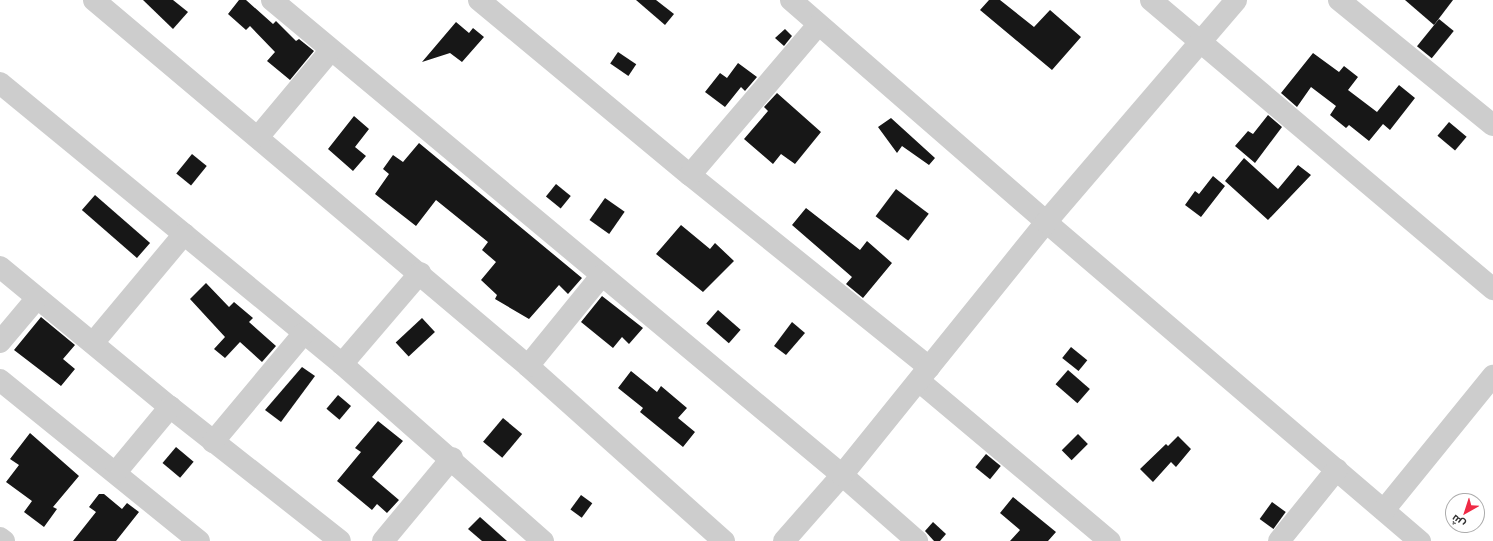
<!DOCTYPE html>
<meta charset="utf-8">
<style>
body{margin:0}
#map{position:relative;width:1493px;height:541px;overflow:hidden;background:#fff;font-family:Barlow,Cairo,sans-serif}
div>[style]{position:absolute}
.building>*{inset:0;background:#171717;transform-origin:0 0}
.minor>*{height:22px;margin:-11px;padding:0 11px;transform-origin:11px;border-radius:11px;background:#cdcdcd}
span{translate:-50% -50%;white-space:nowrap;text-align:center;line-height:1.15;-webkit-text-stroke:4px #fff;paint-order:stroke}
.north{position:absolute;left:1445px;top:493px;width:40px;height:40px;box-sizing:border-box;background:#fff;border:1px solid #acacac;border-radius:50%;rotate:219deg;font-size:11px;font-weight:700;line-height:16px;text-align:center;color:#303030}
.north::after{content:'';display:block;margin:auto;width:14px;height:18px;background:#ef2a45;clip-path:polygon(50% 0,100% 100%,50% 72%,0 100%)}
</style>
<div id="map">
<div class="building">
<i style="clip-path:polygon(143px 0,173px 0,188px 12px,173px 29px)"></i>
<i style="clip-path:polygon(239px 0,246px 0,273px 24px,276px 21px,296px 41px,299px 39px,314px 51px,290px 80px,267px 61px,275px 52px,250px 26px,246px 30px,228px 14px)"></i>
<i style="clip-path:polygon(636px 0,656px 0,674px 14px,665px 25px)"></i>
<i style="clip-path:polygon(989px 0,1000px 0,1034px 27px,1050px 10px,1081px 37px,1052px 70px,980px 10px)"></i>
<i style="clip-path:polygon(1405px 0,1453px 0,1434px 25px)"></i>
<i style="left:1439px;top:19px;width:19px;height:35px;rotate:39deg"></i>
<i style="clip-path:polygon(456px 22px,469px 33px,473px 28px,484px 37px,462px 62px,450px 53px,422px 62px)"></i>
<i style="clip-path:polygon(785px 29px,792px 36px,784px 46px,775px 38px)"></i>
<i style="left:618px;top:52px;width:22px;height:14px;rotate:34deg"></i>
<i style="clip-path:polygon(1313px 53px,1339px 72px,1344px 66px,1358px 77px,1348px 90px,1377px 112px,1399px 85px,1415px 98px,1390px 130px,1383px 124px,1369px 141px,1349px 125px,1346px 128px,1330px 115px,1336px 106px,1311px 87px,1297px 107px,1281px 93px)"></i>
<i style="clip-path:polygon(738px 63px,757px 77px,745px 91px,741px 87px,725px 107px,705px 92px,720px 73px,727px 78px)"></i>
<i style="clip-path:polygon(777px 93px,821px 132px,795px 164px,781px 154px,773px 164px,744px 139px,768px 111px,764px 107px)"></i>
<i style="clip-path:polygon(1268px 115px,1282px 127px,1255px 163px,1235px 146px,1248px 131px,1253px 134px)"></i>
<i style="clip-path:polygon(354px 116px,369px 129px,355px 147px,366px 156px,353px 171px,328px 149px)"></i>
<i style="clip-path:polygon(891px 118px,935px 158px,929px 165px,902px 146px,897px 153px,878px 127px)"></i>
<i style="left:1449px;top:122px;width:23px;height:18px;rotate:40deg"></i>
<i style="clip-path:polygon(419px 143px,582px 278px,568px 294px,559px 285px,529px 319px,495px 299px,497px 295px,481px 280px,496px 262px,482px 250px,488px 242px,436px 200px,416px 226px,375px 194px,389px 174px,383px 169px,393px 155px,403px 162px)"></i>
<i style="left:192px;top:154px;width:19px;height:25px;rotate:39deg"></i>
<i style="clip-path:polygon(1244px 158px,1278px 189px,1298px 165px,1311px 175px,1268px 220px,1225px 181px)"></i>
<i style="clip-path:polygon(1213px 176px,1225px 186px,1201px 217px,1185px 205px,1195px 191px,1199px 194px)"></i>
<i style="left:556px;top:184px;width:19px;height:16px;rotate:39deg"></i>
<i style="left:896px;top:189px;width:41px;height:34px;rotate:37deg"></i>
<i style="left:95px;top:195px;width:73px;height:20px;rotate:41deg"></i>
<i style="left:605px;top:198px;width:24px;height:27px;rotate:35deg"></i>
<i style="clip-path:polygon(806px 208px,860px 250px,867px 241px,892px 263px,863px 298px,846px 284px,852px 277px,792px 225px)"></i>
<i style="clip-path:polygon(681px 225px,710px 249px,715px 243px,734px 261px,703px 292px,656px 254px)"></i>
<i style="clip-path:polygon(206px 283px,229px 307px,234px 302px,253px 318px,249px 322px,276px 346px,262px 362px,240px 342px,225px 358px,214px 349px,225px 337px,190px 299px)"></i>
<i style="clip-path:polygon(602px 296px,643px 328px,629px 344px,622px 337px,613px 348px,581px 322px)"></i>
<i style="left:718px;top:310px;width:30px;height:18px;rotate:41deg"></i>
<i style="clip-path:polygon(41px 317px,75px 345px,63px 359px,75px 369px,61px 386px,14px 350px)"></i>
<i style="left:422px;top:318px;width:19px;height:36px;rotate:47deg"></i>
<i style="clip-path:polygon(792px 322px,805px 333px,786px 355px,774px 346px)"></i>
<i style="left:1071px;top:347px;width:21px;height:14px;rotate:39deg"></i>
<i style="clip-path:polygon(302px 367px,315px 376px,281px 422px,265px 410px)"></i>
<i style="left:1068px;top:370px;width:29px;height:19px;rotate:41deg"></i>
<i style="clip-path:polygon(631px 371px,657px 392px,661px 386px,687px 408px,678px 418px,695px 432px,683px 447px,640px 412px,643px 408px,618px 388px)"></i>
<i style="left:338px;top:395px;width:17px;height:18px;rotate:40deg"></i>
<i style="left:503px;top:418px;width:25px;height:31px;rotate:40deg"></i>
<i style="clip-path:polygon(378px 421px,403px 441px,372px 477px,399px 500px,387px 513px,377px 504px,372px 510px,337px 481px,361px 452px,355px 448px)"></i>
<i style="clip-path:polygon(30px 433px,79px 476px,53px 507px,57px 509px,44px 527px,24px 512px,32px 501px,6px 482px,19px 465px,10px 459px)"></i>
<i style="left:1078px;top:434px;width:14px;height:23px;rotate:45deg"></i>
<i style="clip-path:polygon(1178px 436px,1191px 449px,1176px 467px,1171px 462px,1153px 482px,1140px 469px,1166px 444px,1168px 446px)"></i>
<i style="left:176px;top:447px;width:23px;height:21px;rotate:40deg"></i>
<i style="left:986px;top:454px;width:19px;height:17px;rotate:39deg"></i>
<i style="clip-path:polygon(99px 494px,104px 494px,122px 509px,127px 503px,139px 512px,116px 541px,73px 541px,96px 512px,89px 507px)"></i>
<i style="left:581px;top:495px;width:14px;height:18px;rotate:36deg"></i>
<i style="clip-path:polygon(1013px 497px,1056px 532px,1048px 541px,1010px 541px,1020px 530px,1000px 513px)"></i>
<i style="left:1272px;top:502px;width:17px;height:21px;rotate:36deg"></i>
<i style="clip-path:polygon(480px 517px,507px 541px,482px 541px,468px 529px)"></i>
<i style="clip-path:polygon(933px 522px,946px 534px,940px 541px,934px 541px,925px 531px)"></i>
</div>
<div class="minor">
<i style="left:94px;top:0;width:568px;rotate:40.14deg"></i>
<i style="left:528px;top:366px;width:263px;rotate:41.8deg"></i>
<i style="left:272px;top:0;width:742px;rotate:39.81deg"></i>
<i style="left:842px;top:475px;width:100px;rotate:41.3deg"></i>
<i style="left:479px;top:0;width:274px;rotate:39.7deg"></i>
<i style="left:690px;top:175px;width:307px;rotate:38.8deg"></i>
<i style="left:791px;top:0;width:338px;rotate:41deg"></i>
<i style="left:1046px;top:222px;width:492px;rotate:40.5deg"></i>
<i style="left:1151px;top:0;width:448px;rotate:40.2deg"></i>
<i style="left:1339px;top:0;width:198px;rotate:39.1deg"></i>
<i style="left:0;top:83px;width:443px;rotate:39.4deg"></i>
<i style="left:342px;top:364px;width:268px;rotate:41.4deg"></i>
<i style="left:259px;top:136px;width:112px;rotate:-50.1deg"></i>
<i style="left:690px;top:175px;width:197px;rotate:-49.5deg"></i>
<i style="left:0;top:267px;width:220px;rotate:39.5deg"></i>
<i style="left:170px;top:407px;width:216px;rotate:38.2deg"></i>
<i style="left:0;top:342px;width:57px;rotate:-49.9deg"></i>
<i style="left:93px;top:343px;width:142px;rotate:-50.1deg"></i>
<i style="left:342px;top:364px;width:120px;rotate:-49.4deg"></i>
<i style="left:528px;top:366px;width:117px;rotate:-50.9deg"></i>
<i style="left:0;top:380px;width:256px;rotate:39deg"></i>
<i style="left:919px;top:381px;width:249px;rotate:40deg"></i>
<i style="left:213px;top:442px;width:142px;rotate:-50.1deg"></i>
<i style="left:116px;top:472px;width:85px;rotate:-50.3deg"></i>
<i style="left:1384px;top:510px;width:173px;rotate:-50.9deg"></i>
<i style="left:0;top:538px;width:5px;rotate:37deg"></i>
<i style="left:383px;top:541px;width:108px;rotate:-50.3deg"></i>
<i style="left:784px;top:541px;width:88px;rotate:-48.7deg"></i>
<i style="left:842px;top:475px;width:325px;rotate:-51.1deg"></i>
<i style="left:1046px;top:222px;width:292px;rotate:-49.4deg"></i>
<i style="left:1279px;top:541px;width:92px;rotate:-51.1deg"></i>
</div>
<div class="north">ش</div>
</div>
